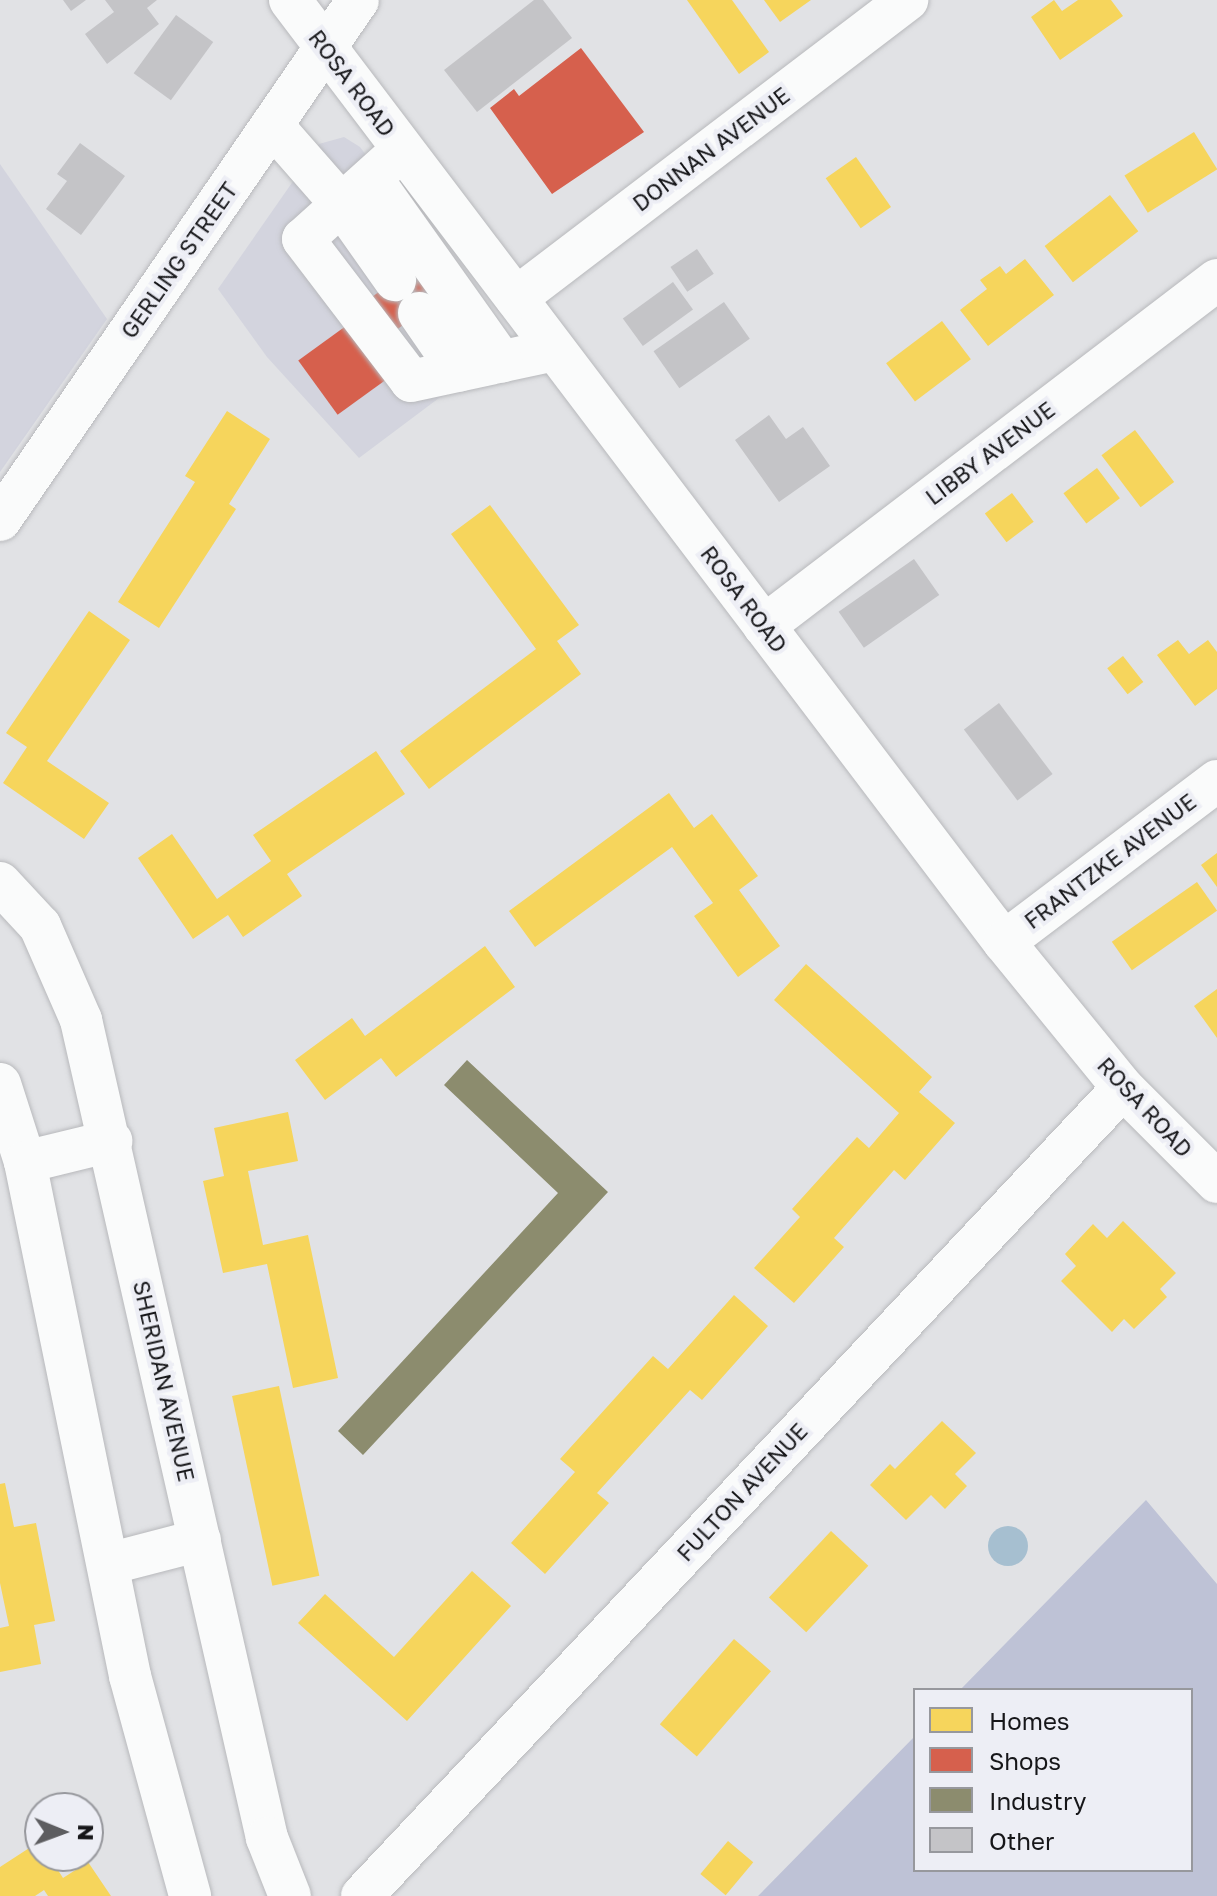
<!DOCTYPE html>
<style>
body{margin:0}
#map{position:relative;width:1217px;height:1896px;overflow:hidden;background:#e1e2e5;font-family:"Golos Text",sans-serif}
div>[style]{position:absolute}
.built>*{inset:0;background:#d3d4de}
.forest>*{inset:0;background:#bec2d6}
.water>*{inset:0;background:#a6bfd0}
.round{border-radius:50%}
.homes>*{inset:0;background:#f6d55c;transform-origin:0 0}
.shops>*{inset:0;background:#d6604d;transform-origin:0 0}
.industry>*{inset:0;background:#8c8c6e}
.building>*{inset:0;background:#c4c4c7;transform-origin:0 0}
.roads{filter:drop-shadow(0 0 2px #b8b9bc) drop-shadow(0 0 2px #b8b9bc)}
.minor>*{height:42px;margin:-21px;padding:0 21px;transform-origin:21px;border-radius:21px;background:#fafbfb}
span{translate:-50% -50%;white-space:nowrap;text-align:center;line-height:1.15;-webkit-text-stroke:8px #edeef5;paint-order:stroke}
.street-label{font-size:22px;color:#161619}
.legend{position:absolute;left:913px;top:1688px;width:280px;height:184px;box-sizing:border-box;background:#edeef5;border:2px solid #97989d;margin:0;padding:10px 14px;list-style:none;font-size:24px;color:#161619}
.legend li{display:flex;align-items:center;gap:16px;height:40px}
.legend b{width:40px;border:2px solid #97989d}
.north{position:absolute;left:24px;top:1792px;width:80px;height:80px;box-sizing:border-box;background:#edeef5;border:2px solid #97989d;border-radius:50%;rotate:91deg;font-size:22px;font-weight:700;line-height:32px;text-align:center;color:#161619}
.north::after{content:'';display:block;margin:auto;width:28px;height:36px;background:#5d5d60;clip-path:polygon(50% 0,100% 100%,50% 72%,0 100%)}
</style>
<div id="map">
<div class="built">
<i style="clip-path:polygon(344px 137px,360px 147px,507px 347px,359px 458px,267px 357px,218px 289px,319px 144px)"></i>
<i style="clip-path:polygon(0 164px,107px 319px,0 472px)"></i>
</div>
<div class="forest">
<i style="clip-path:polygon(1146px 1500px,1217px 1584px,1217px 1896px,758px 1896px,915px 1736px,915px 1870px,1191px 1870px,1191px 1690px,960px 1690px)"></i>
</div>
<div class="water">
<i class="round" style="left:988px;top:1526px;width:40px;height:40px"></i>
</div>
<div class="homes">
<i style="clip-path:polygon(687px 0,732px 0,769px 52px,739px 74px)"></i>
<i style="clip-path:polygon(764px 0,811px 0,780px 22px)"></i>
<i style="clip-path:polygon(1054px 0,1062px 11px,1078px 0,1111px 0,1123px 16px,1060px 60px,1031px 17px)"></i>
<i style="left:1194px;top:132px;width:44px;height:82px;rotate:58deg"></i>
<i style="left:856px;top:157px;width:61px;height:37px;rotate:55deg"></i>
<i style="left:1110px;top:195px;width:46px;height:83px;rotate:52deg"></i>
<i style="clip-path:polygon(1025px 259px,1054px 295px,988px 346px,960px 310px,987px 289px,980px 280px,1000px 266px,1006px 274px)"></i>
<i style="left:942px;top:321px;width:48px;height:70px;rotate:53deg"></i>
<i style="clip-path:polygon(227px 411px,270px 439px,229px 504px,236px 509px,159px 628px,118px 602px,195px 482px,185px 476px)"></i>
<i style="left:1135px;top:430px;width:65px;height:42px;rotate:53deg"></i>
<i style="left:1097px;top:468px;width:38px;height:42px;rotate:53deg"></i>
<i style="left:1012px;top:493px;width:36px;height:34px;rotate:53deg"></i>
<i style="clip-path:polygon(490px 505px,579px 625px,557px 641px,581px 674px,429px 789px,400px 751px,536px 649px,451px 534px)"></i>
<i style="clip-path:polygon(89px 611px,130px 640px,47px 761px,109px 803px,84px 839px,3px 783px,27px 747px,6px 733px)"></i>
<i style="clip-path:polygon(1178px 640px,1189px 654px,1208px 640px,1217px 652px,1217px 689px,1195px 706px,1157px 655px)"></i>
<i style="left:1123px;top:656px;width:33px;height:20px;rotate:52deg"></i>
<i style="clip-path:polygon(376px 751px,405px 794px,287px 874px,302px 896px,243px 937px,228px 915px,193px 939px,138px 858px,172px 834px,217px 899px,271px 861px,253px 835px)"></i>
<i style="clip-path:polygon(669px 793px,694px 828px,712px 814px,758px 876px,739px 890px,780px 946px,738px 977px,694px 916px,713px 903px,672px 847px,535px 947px,509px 911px)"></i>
<i style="clip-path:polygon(1217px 853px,1217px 887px,1201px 865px)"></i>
<i style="left:1197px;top:882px;width:35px;height:104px;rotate:55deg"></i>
<i style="clip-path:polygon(485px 946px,515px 987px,396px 1077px,381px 1058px,325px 1100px,295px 1060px,352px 1018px,365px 1036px)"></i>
<i style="clip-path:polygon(806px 964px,932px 1077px,919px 1092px,955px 1123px,905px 1180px,894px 1170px,834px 1238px,844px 1247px,794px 1303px,754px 1268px,800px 1217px,792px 1209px,857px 1137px,869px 1148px,899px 1113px,774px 1000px)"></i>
<i style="clip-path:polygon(1217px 989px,1217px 1038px,1194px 1006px)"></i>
<i style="clip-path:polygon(288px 1112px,298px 1161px,248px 1171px,263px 1245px,308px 1235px,338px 1378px,293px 1388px,267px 1264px,223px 1273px,203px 1181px,224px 1176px,214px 1128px)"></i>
<i style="clip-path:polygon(1123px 1221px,1176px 1273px,1160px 1289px,1167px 1297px,1134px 1329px,1124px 1319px,1112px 1332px,1061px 1281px,1076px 1266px,1065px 1254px,1093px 1224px,1107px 1238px)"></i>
<i style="clip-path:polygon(734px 1295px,768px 1326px,702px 1400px,690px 1390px,597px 1493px,609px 1503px,545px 1574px,511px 1543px,575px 1472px,560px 1459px,653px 1356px,668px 1369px)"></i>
<i style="left:279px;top:1386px;width:194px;height:48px;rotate:78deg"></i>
<i style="clip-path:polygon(942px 1421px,976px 1453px,955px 1474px,967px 1486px,945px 1509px,931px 1495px,906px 1520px,870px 1485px,890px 1464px,895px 1469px)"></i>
<i style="clip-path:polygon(5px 1483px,14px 1527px,36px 1523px,55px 1621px,34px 1625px,41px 1664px,0 1672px,0 1628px,9px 1626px,0 1583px,0 1484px)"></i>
<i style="left:831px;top:1531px;width:51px;height:91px;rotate:43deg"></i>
<i style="clip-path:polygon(472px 1571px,511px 1606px,407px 1721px,298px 1623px,325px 1594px,394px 1657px)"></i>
<i style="left:734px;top:1639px;width:49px;height:113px;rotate:41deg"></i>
<i style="clip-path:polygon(40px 1841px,40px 1856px,49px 1856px,63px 1878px,88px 1862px,111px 1896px,48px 1896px,44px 1890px,35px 1896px,0 1896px,0 1867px)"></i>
<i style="left:728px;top:1841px;width:33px;height:43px;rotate:40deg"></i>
</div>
<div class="shops">
<i style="clip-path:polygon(581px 48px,644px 132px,552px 194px,490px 108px,514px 89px,519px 96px)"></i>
<i style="left:425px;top:257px;width:41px;height:75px;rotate:53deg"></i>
<i style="left:350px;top:323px;width:67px;height:64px;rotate:54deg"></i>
</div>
<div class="industry">
<i style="clip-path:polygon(467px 1060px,608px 1192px,363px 1455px,338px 1431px,558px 1193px,444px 1085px)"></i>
</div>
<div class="building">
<i style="clip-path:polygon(63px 0,86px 0,71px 11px)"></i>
<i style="clip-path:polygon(105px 0,157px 0,147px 8px,159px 24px,107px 64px,85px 34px,114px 12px)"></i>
<i style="clip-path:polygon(534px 0,543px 0,572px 38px,477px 112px,444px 70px)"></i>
<i style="left:176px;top:15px;width:46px;height:72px;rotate:36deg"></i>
<i style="clip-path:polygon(80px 143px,125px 176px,81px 235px,46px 209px,67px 181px,57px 174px)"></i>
<i style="left:697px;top:249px;width:30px;height:32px;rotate:56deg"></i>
<i style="left:673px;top:282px;width:34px;height:62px;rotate:54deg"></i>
<i style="left:724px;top:302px;width:45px;height:86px;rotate:55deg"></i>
<i style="clip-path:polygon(769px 415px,786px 439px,803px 427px,830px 466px,779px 502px,735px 440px)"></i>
<i style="left:914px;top:559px;width:44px;height:92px;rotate:55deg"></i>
<i style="left:999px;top:703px;width:89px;height:44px;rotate:53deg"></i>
</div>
<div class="roads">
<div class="minor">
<i style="left:290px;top:0;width:1182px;rotate:52.84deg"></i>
<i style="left:1004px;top:942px;width:188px;rotate:50.8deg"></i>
<i style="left:1123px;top:1088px;width:133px;rotate:45deg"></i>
<i style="left:272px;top:125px;width:106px;rotate:48.8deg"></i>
<i style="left:342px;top:205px;width:92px;rotate:54.8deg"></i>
<i style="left:402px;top:150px;width:133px;rotate:138deg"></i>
<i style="left:303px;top:239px;width:178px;rotate:52.7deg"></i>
<i style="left:411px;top:381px;width:146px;rotate:-12.2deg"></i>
<i style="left:372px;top:179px;width:224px;rotate:54.6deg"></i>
<i style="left:516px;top:298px;width:492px;rotate:-37.3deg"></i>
<i style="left:419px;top:313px;width:70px;rotate:55.4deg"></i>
<i style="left:0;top:520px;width:631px;rotate:-55.45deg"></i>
<i style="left:764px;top:626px;width:570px;rotate:-37.37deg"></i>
<i style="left:0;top:883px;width:59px;rotate:47.1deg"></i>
<i style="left:40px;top:926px;width:103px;rotate:66.4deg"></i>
<i style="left:81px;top:1020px;width:839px;rotate:77.19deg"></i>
<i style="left:267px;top:1838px;width:62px;rotate:68.4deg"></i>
<i style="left:1004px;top:942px;width:267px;rotate:-37.1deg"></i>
<i style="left:0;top:1084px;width:82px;rotate:72.2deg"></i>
<i style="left:25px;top:1162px;width:525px;rotate:78.45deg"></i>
<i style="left:130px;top:1676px;width:228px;rotate:74.7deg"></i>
<i style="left:25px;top:1162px;width:89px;rotate:-13.7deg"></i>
<i style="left:108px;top:1564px;width:95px;rotate:-14.6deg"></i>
<i style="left:362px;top:1896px;width:1110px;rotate:-46.72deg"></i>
</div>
</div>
<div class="street-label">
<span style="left:352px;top:83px;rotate:53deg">ROSA ROAD</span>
<span style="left:711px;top:149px;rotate:-37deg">DONNAN AVENUE</span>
<span style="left:179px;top:260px;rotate:-55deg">GERLING STREET</span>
<span style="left:990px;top:453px;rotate:-37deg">LIBBY AVENUE</span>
<span style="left:744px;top:599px;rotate:53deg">ROSA ROAD</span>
<span style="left:1110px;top:861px;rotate:-37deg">FRANTZKE AVENUE</span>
<span style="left:1145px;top:1107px;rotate:47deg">ROSA ROAD</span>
<span style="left:164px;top:1381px;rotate:77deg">SHERIDAN AVENUE</span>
<span style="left:742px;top:1492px;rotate:-47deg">FULTON AVENUE</span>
</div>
<ul class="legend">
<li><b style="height:22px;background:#f6d55c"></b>Homes</li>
<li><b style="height:22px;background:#d6604d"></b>Shops</li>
<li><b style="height:22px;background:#8c8c6e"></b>Industry</li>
<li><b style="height:22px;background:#c4c4c7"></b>Other</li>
</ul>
<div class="north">N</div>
</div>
